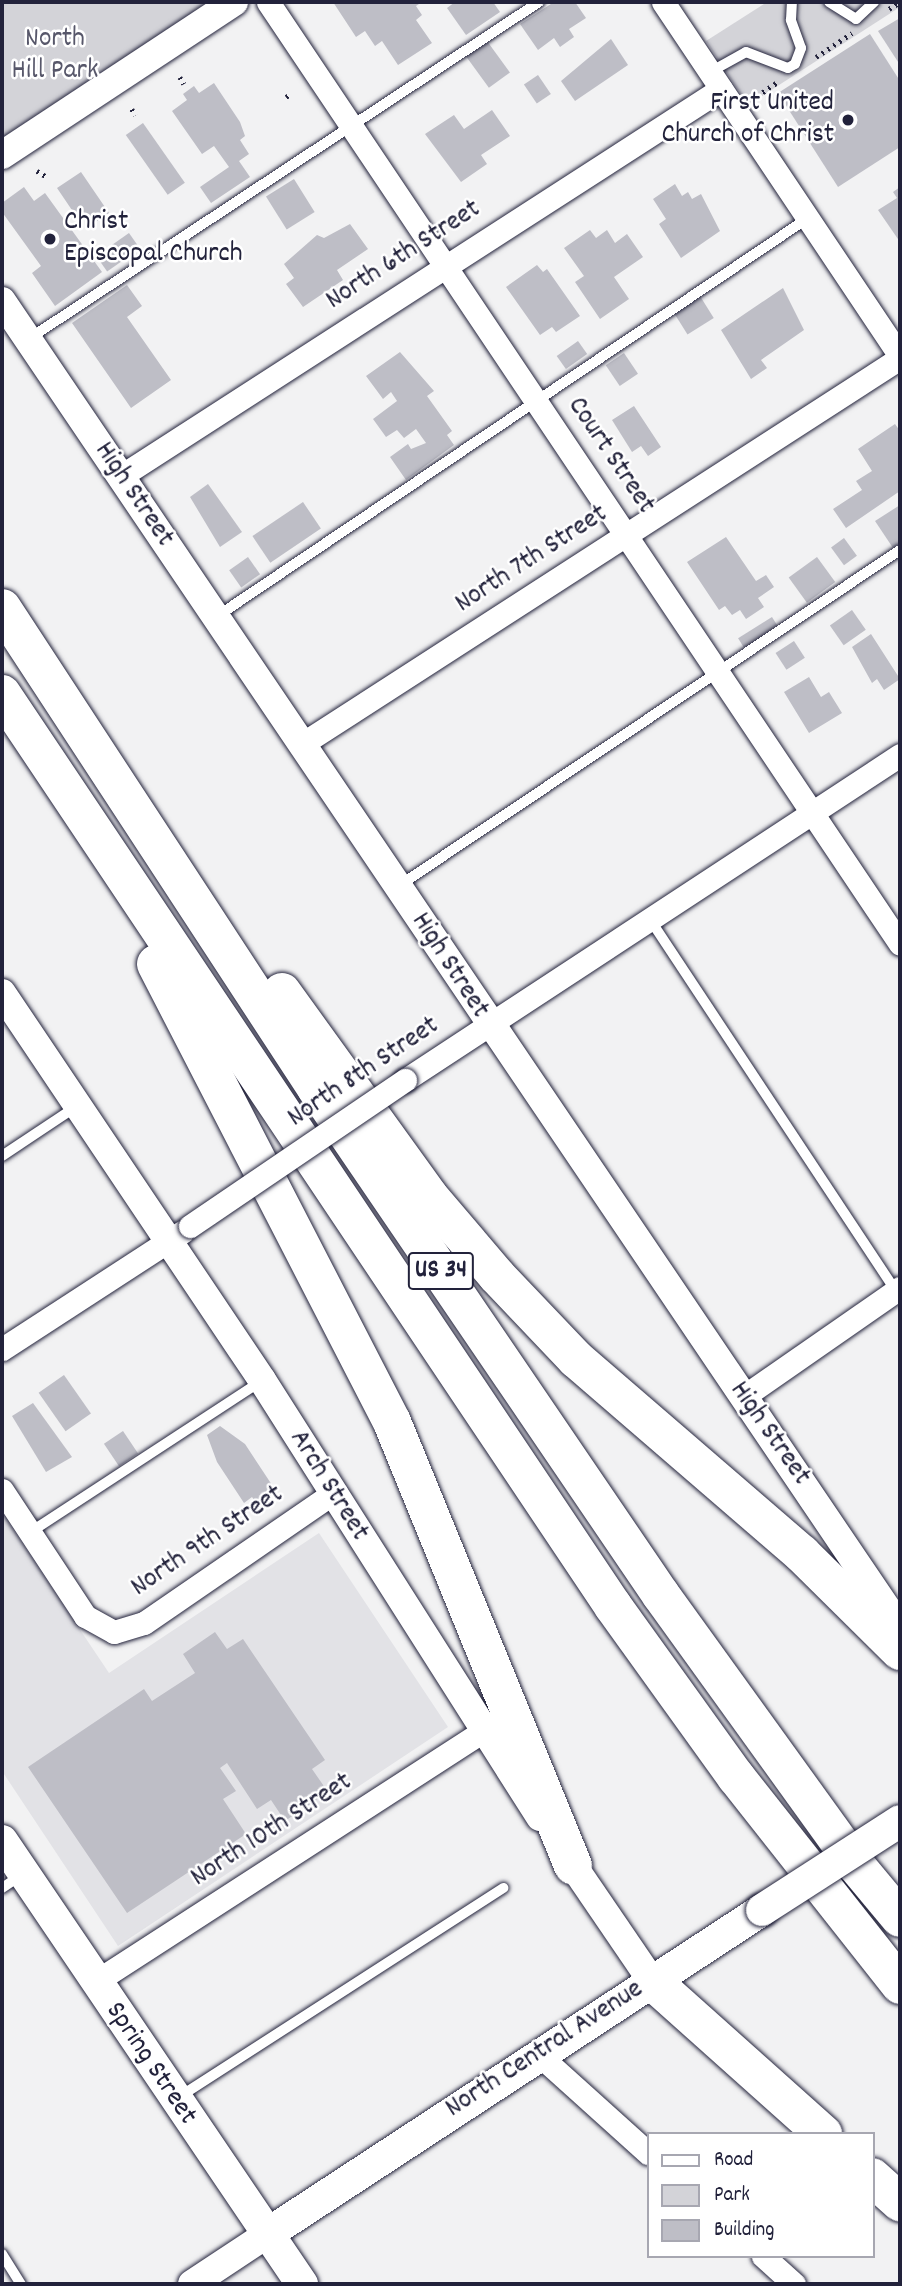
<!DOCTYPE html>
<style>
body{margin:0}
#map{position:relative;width:902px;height:2286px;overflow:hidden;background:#f2f2f3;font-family:Dekko,sans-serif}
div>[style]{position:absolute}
.built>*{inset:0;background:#e2e2e6}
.green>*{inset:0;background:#d3d3d8}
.building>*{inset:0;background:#bebec6;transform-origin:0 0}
.path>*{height:4.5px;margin-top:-2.25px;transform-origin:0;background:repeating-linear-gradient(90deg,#22223b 0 2px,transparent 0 7px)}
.roads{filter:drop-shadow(0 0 2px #22223b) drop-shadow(0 0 2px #22223b)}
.service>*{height:10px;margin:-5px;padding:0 5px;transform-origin:5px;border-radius:5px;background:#fff}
.minor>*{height:23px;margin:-11.5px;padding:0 11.5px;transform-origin:11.5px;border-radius:11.5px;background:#fff}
.tertiary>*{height:28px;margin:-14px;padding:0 14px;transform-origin:14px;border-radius:14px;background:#fff}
.secondary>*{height:32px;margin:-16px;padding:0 16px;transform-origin:16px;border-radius:16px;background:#fff}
.motorway>*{height:38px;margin:-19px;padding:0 19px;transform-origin:19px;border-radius:19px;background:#fff}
.bridges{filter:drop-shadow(0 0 2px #22223b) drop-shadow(0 0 2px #22223b)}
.minor-bridge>*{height:23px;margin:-11.5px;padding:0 11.5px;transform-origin:11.5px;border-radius:11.5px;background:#fff}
.secondary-bridge>*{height:32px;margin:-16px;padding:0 16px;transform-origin:16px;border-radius:16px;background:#fff}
.dots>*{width:19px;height:19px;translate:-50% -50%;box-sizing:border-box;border:4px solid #fff;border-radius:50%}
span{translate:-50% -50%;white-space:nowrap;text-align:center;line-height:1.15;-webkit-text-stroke:5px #fff;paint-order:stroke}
.shield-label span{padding:2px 5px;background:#fff;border:2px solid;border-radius:5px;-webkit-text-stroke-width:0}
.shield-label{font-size:26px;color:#22223b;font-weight:700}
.park-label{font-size:28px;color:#57576a}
.poi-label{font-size:28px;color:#22223b}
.right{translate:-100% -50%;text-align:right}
.left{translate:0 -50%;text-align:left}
.street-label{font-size:28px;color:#22223b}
.frame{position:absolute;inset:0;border:4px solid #22223b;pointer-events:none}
.legend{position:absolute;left:647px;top:2132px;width:228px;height:126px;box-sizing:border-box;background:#fff;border:2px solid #a7a7b1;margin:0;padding:9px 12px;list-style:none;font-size:21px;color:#22223b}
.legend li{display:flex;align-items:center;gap:14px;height:35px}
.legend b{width:35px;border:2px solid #a7a7b1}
</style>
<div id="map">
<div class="built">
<i style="clip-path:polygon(2px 1513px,109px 1673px,319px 1533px,448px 1727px,118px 1946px,2px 1771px)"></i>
</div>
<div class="green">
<i style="clip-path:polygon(2px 2px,234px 2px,2px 155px)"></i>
<i style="clip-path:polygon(767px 2px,900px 2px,900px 7px,748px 105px,706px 41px)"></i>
</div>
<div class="building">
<i style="clip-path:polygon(333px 2px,422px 2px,416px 6px,422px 15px,416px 20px,432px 43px,398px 65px,382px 41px,375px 46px,365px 31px,356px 37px)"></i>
<i style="clip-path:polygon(455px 2px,493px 2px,500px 12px,466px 35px,447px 8px)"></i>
<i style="clip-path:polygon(554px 2px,575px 2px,586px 18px,569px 29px,574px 37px,560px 47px,554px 38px,538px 50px,520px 24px)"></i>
<i style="clip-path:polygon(900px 18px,900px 65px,878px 31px)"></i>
<i style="clip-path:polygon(870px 34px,900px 81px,900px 147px,838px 187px,778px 93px)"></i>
<i style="clip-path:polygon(611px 39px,628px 65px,575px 101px,561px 81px)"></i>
<i style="left:487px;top:41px;width:39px;height:26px;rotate:54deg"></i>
<i style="left:538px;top:75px;width:23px;height:17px;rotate:56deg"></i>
<i style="clip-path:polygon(214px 83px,240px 122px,245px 136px,240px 140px,249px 154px,239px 161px,250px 177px,211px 203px,200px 187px,229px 167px,214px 146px,202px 154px,172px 111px,187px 100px,183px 94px,194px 86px,199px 93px)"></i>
<i style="clip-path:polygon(492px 110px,510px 136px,481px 155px,487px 164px,461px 182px,425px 134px,454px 115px,464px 129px)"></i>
<i style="left:143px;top:123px;width:73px;height:21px;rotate:55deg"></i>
<i style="clip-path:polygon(81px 172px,109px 213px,94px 223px,89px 216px,80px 222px,57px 188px)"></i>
<i style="left:294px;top:179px;width:39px;height:33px;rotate:58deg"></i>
<i style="clip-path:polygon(675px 184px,682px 196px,688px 192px,692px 199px,701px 194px,720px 231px,681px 258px,659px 224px,666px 219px,653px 199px)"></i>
<i style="clip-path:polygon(24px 187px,34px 201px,45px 193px,102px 272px,55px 306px,32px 273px,41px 266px,2px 212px,2px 203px)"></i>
<i style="clip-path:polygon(900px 187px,900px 242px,878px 210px,897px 198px,893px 192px)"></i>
<i style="clip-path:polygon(350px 224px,368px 249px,337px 270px,343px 280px,303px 307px,286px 284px,294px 278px,284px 264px,317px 235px,324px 238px)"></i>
<i style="clip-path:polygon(590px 230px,596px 238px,607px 230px,615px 243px,627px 234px,643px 257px,614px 277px,629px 299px,600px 319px,575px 282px,584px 276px,564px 248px)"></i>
<i style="left:129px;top:233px;width:19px;height:40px;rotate:55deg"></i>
<i style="clip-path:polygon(537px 265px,543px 272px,547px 269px,580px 316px,556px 332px,552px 327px,540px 335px,506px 287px)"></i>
<i style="clip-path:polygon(127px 285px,142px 306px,127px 317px,171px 380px,131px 408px,72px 323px)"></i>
<i style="clip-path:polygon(783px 288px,804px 330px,761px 360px,767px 368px,751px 379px,721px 330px)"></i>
<i style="left:700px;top:296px;width:26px;height:31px;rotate:58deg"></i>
<i style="left:578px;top:341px;width:16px;height:26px;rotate:55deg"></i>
<i style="clip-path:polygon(400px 352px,434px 391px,427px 396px,452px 431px,447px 435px,454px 445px,406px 480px,390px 457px,408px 444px,411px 449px,426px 443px,416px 429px,404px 438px,397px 430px,386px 437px,373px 419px,397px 401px,391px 392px,383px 399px,366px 376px)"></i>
<i style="left:624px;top:353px;width:25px;height:22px;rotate:56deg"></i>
<i style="clip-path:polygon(634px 406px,661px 447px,648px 456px,641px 446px,632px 452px,612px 420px)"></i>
<i style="clip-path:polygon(895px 424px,900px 431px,900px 491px,846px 528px,833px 509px,862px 490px,856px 481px,872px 471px,858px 449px)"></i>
<i style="clip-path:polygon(208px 484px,242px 532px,220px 547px,190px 497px)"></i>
<i style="left:303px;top:502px;width:32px;height:61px;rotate:56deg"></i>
<i style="clip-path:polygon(900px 505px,900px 543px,893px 548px,875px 521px)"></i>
<i style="clip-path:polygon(726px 537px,756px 581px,766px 575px,774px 587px,758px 598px,764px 607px,746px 619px,740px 610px,732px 615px,725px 606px,719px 610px,687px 562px)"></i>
<i style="left:844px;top:538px;width:22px;height:16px;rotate:54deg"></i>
<i style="left:248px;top:557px;width:21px;height:23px;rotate:55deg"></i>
<i style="left:817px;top:557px;width:31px;height:35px;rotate:54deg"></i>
<i style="left:852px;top:610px;width:24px;height:27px;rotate:55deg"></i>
<i style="left:772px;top:617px;width:13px;height:40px;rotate:58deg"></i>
<i style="clip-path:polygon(871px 634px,900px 679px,884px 690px,877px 679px,872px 683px,852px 647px)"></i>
<i style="left:794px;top:641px;width:20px;height:22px;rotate:57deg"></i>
<i style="clip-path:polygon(809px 677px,821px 697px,829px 692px,842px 713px,809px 733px,784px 692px)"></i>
<i style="left:64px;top:1375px;width:47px;height:31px;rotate:55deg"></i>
<i style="clip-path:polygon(33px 1403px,72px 1457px,46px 1472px,12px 1416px)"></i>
<i style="clip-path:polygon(220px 1426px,245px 1444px,272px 1485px,256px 1503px,252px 1497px,244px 1503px,217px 1462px,207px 1435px)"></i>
<i style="left:123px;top:1431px;width:27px;height:23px;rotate:56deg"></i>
<i style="clip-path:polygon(215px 1632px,227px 1649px,243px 1639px,325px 1760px,312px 1769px,328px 1792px,285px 1821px,271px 1800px,257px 1809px,227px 1763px,220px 1768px,236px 1791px,223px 1799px,246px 1834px,127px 1913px,28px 1767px,144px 1689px,152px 1701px,195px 1673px,183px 1654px)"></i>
</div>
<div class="path">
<i style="left:889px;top:9px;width:13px;rotate:-32deg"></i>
<i style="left:816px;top:57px;width:43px;rotate:-33.7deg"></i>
<i style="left:180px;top:77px;width:8px;rotate:60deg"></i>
<i style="left:286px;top:97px;width:4px;rotate:-34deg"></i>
<i style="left:751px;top:100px;width:34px;rotate:-34deg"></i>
<i style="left:132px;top:109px;width:7px;rotate:63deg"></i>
<i style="left:37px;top:171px;width:12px;rotate:31deg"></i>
</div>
<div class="roads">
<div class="service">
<i style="left:829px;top:2px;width:32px;rotate:32deg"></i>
<i style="left:856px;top:19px;width:25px;rotate:-43deg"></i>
<i style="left:710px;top:72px;width:41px;rotate:-29.1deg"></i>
<i style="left:746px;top:52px;width:45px;rotate:20.9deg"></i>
<i style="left:788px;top:68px;width:8px;rotate:-30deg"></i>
<i style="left:795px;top:64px;width:17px;rotate:-69deg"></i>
<i style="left:801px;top:48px;width:30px;rotate:-110deg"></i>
<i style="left:791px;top:20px;width:18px;rotate:-87deg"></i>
<i style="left:30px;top:338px;width:610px;rotate:-33.43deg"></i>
<i style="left:216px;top:617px;width:714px;rotate:-33.98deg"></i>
<i style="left:400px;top:885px;width:602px;rotate:-33.82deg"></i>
<i style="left:649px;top:918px;width:447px;rotate:56.5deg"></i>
<i style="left:2px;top:1156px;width:90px;rotate:-33.7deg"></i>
<i style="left:29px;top:1533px;width:277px;rotate:-33.2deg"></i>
<i style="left:2px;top:1888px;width:23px;rotate:-34deg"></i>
<i style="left:179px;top:2097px;width:386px;rotate:-32.8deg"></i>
<i style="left:2px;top:2254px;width:36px;rotate:58deg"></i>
</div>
<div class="minor">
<i style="left:268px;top:2px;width:1134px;rotate:56.14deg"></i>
<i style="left:663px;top:2px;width:426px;rotate:56.2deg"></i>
<i style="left:121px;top:476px;width:714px;rotate:-32.82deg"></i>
<i style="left:302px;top:744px;width:712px;rotate:-32.84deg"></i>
<i style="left:405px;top:1080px;width:592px;rotate:-33.29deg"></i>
<i style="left:2px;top:1349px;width:215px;rotate:-33deg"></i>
<i style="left:743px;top:1397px;width:191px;rotate:-34.8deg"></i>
<i style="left:2px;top:1490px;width:151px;rotate:56.6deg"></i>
<i style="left:85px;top:1616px;width:33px;rotate:29deg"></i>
<i style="left:114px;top:1632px;width:31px;rotate:-17deg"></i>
<i style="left:144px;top:1623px;width:228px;rotate:-34.5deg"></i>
<i style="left:95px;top:1982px;width:462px;rotate:-32.9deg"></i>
<i style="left:538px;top:2054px;width:148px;rotate:42deg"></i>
<i style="left:763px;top:2256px;width:42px;rotate:42.1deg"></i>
</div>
<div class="tertiary">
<i style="left:2px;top:155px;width:278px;rotate:-33.4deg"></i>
<i style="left:2px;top:301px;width:1602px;rotate:55.91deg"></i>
<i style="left:2px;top:993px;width:466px;rotate:56.1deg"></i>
<i style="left:262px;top:1380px;width:518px;rotate:57.54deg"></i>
<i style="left:563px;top:1851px;width:156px;rotate:55.7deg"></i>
<i style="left:192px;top:2284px;width:89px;rotate:-33.5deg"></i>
</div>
<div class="secondary">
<i style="left:2px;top:1841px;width:535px;rotate:55.89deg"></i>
<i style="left:266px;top:2235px;width:593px;rotate:-33.23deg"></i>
</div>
<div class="motorway">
<i style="left:2px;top:608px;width:574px;rotate:56.81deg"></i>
<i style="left:316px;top:1088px;width:613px;rotate:55.77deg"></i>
<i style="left:661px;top:1595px;width:332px;rotate:54.2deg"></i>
<i style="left:855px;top:1864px;width:70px;rotate:50.2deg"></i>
<i style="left:2px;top:694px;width:1098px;rotate:56.18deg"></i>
<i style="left:613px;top:1606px;width:211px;rotate:54.3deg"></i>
<i style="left:736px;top:1777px;width:265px;rotate:51.7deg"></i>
<i style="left:156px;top:964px;width:515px;rotate:62.74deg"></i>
<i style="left:392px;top:1422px;width:479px;rotate:67.8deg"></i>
<i style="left:282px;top:992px;width:251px;rotate:54.2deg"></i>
<i style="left:429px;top:1196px;width:105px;rotate:49.6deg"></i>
<i style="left:497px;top:1276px;width:115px;rotate:46.4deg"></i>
<i style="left:576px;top:1359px;width:298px;rotate:40.8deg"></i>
<i style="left:802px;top:1554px;width:138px;rotate:44.7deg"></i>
<i style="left:651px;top:1980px;width:231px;rotate:41.8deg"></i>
<i style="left:872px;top:2177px;width:38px;rotate:42deg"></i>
</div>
</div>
<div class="bridges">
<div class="minor-bridge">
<i style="left:190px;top:1226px;width:260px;rotate:-34.2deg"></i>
</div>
<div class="secondary-bridge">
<i style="left:762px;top:1910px;width:164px;rotate:-32.8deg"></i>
</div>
</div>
<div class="dots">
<i style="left:848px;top:120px;background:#22223b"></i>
<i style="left:50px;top:239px;background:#22223b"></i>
</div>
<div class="shield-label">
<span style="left:441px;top:1271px">US 34</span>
</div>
<div class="park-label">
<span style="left:55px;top:56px">North<br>Hill Park</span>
</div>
<div class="poi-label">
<span class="right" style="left:834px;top:120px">First United<br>Church of Christ</span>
<span class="left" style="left:64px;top:239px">Christ<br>Episcopal Church</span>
</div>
<div class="street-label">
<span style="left:404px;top:256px;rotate:-33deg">North 6th Street</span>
<span style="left:610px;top:456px;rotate:56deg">Court Street</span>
<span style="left:133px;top:495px;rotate:56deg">High Street</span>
<span style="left:532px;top:560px;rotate:-33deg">North 7th Street</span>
<span style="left:449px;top:966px;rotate:57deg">High Street</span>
<span style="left:364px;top:1073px;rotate:-34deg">North 8th Street</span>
<span style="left:769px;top:1434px;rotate:55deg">High Street</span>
<span style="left:328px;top:1486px;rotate:58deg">Arch Street</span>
<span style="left:208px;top:1542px;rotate:-34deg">North 9th Street</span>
<span style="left:272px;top:1831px;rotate:-33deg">North 10th Street</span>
<span style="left:545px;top:2050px;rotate:-33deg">North Central Avenue</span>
<span style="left:150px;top:2064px;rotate:56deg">Spring Street</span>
</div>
<div class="frame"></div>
<ul class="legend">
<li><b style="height:9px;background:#fff"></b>Road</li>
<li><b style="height:19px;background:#d3d3d8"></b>Park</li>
<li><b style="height:19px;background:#bebec6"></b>Building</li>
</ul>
</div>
